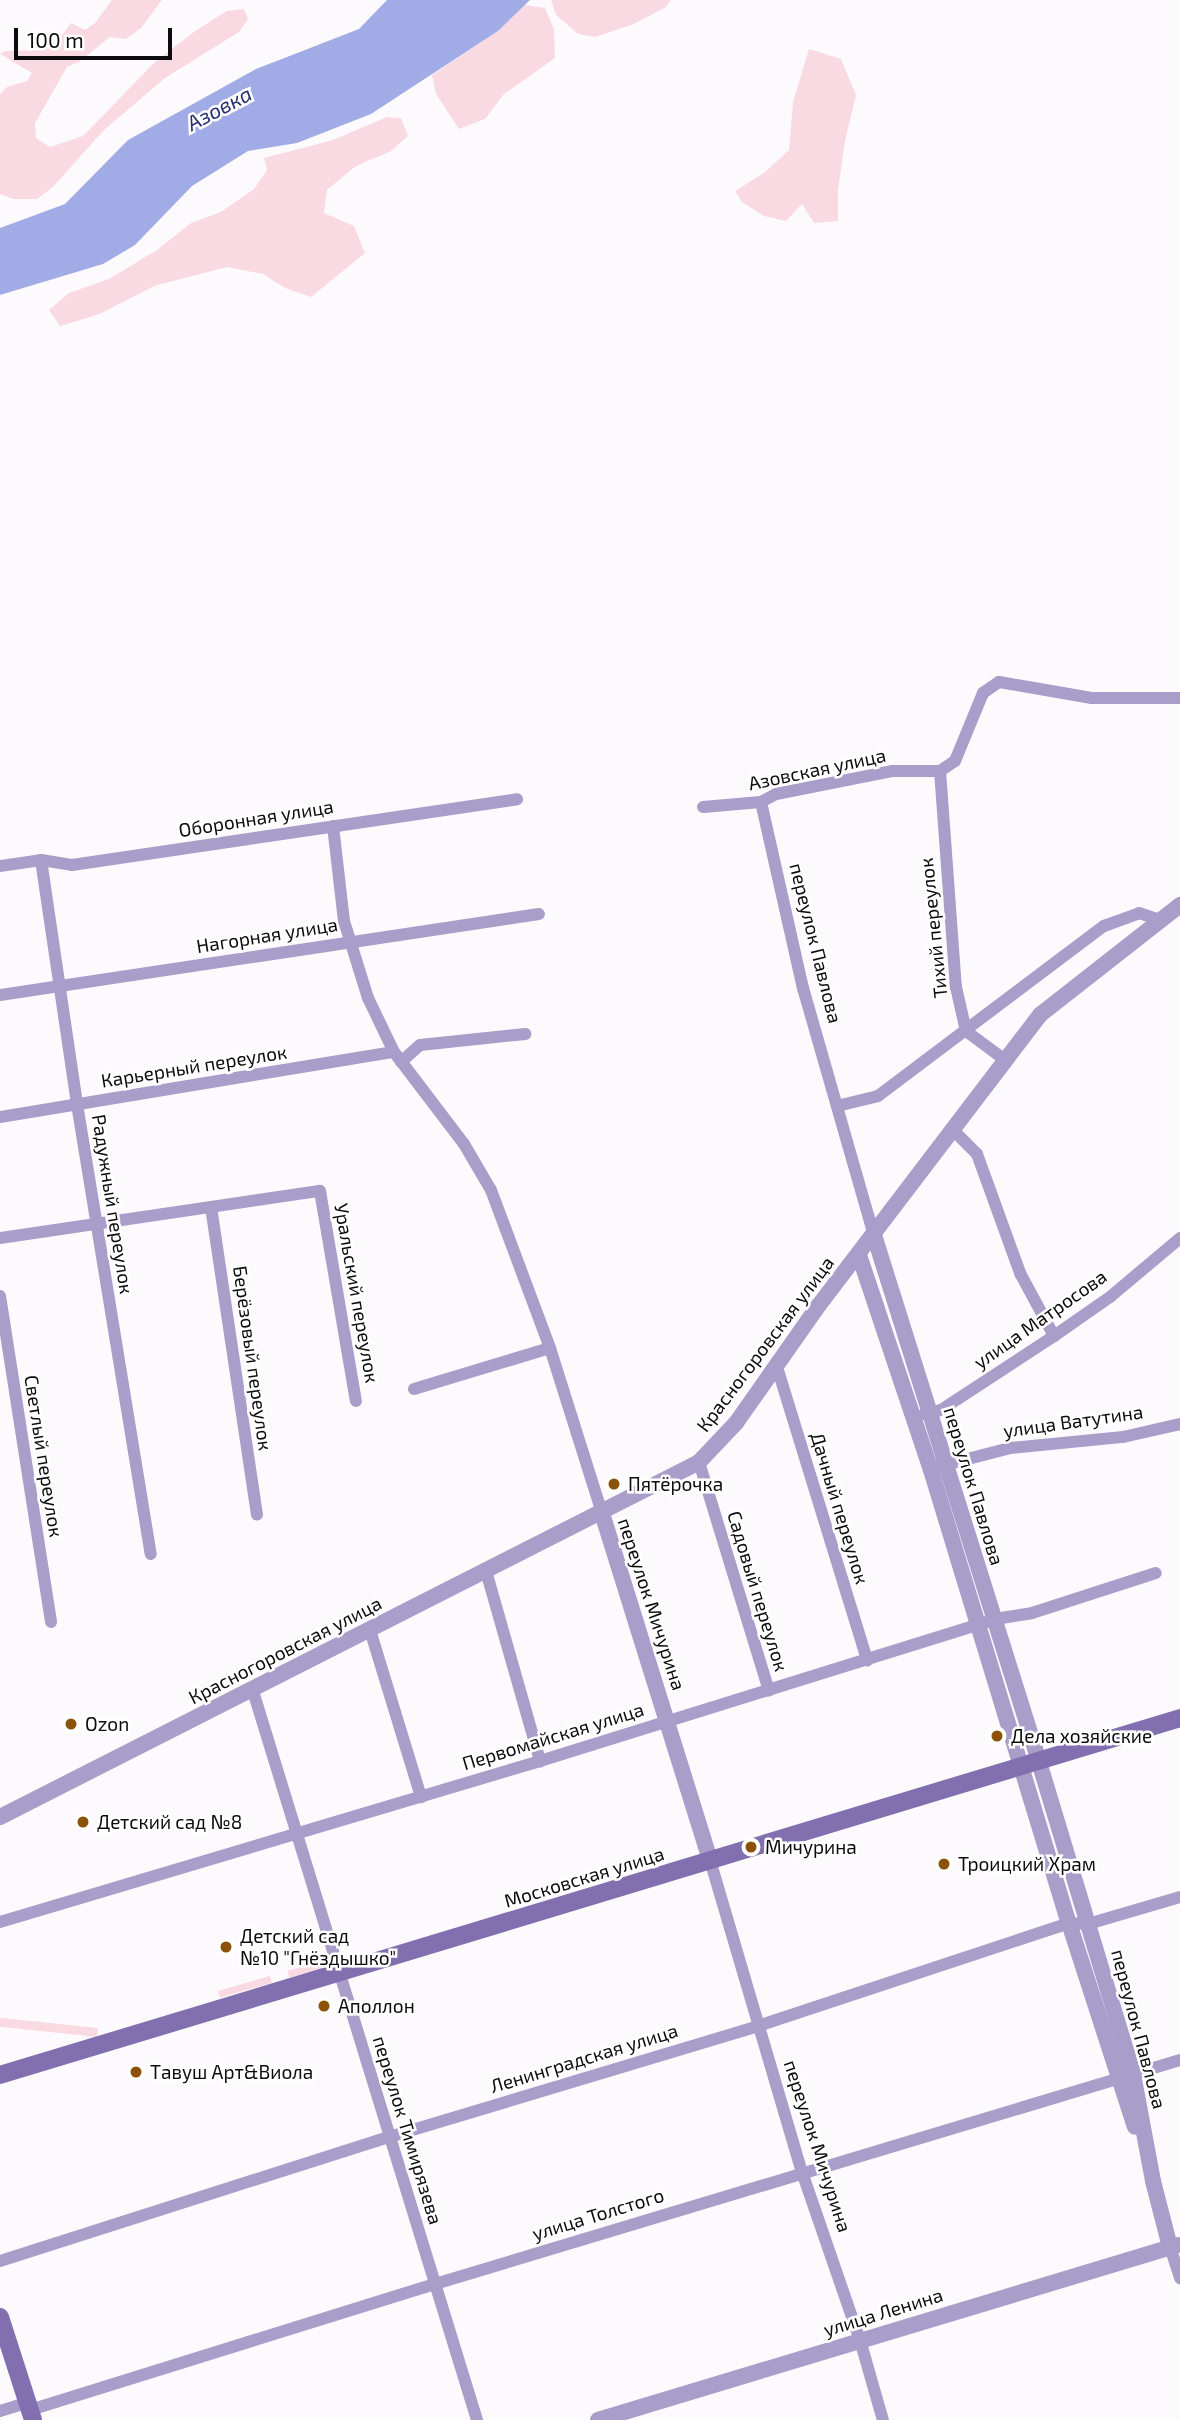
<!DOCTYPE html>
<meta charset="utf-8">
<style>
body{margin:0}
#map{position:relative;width:1180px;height:2420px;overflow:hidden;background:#fdfafe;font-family:"Exo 2",sans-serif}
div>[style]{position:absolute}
.green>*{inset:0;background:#f9dae2;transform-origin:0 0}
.water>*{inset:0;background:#a1ace6}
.minor>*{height:12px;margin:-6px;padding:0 6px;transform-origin:6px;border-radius:6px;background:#a99dca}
.tertiary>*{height:16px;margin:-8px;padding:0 8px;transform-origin:8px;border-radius:8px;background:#a99dca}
.secondary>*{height:18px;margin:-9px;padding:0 9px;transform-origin:9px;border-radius:9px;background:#816faf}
.dots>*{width:19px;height:19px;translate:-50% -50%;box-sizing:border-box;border:4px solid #fff;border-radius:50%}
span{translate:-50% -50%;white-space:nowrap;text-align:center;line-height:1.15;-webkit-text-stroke:5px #fff;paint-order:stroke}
.street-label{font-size:19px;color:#0d0b0d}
.poi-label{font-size:19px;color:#0d0b0d}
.left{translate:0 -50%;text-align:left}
.water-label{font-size:21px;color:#292e71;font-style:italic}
.scale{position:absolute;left:14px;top:28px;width:158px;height:32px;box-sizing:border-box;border:4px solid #0d0b0d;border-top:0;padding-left:9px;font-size:21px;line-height:24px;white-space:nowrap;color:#0d0b0d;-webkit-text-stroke:5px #fff;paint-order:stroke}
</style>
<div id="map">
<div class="green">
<i style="clip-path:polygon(112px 0,162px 0,141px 28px,126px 39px,110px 37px,79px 62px,67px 67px,35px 123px,36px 138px,50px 147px,83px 136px,154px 63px,195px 31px,227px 11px,244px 9px,248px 19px,239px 32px,165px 78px,104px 130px,53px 187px,37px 199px,13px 199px,0 194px,0 94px,7px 87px,27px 81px,32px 73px,0 54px,5px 51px,43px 50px,59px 39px,71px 23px,85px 30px,95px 23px)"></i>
<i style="clip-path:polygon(551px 0,671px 0,666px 7px,634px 24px,595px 37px,578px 34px,556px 15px)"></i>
<i style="clip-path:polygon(525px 5px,545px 8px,554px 29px,555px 58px,504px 94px,485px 119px,459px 129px,436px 94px,432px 75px,498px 31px)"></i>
<i style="clip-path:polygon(809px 49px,841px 59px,856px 95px,845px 141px,838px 190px,838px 221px,814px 223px,802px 204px,786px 221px,764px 216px,742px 202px,735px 191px,764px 173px,789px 150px,793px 102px)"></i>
<i style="clip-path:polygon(387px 117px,401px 118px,408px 136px,391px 151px,356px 166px,327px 190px,324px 213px,354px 226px,365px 253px,311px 297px,285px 288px,263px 274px,227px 267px,154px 286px,100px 314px,60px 326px,49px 310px,69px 293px,109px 279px,157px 250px,191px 223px,221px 212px,254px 189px,267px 170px,264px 158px,333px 140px)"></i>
<i style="left:321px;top:1961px;width:7px;height:35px;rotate:74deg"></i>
<i style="left:270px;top:1976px;width:7px;height:54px;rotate:74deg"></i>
<i style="left:98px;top:2028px;width:9px;height:103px;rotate:96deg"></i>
</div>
<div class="water">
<i style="clip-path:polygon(387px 0,530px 0,498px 31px,371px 114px,297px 143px,248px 151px,192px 186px,135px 245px,103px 264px,0 295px,0 228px,65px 204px,128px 140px,256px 69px,359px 29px)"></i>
</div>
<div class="minor">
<i style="left:940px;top:771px;width:217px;rotate:85.8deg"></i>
<i style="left:956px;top:987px;width:45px;rotate:77.2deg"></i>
<i style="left:966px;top:1031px;width:49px;rotate:36.6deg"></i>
<i style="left:761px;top:802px;width:191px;rotate:77.3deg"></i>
<i style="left:803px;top:988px;width:257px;rotate:74deg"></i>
<i style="left:703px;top:807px;width:58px;rotate:-4.9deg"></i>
<i style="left:761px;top:802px;width:17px;rotate:-28deg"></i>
<i style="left:776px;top:794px;width:118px;rotate:-11.2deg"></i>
<i style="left:892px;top:771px;width:48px"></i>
<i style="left:940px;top:771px;width:18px;rotate:-34deg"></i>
<i style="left:955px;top:761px;width:74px;rotate:-67.6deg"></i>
<i style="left:983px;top:693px;width:19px;rotate:-35deg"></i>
<i style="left:999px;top:682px;width:94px;rotate:9.8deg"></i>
<i style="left:1092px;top:698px;width:88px"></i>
<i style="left:333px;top:826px;width:96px;rotate:83.4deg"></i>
<i style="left:344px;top:921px;width:81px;rotate:72.7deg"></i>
<i style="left:368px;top:998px;width:60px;rotate:64.3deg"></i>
<i style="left:394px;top:1052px;width:116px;rotate:52.7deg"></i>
<i style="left:464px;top:1144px;width:53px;rotate:59.6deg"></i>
<i style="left:491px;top:1190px;width:169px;rotate:69.5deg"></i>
<i style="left:550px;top:1348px;width:170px;rotate:72.5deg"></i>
<i style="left:41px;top:860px;width:247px;rotate:81.6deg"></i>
<i style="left:77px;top:1104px;width:456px;rotate:80.7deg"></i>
<i style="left:0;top:866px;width:41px;rotate:-8.3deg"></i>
<i style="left:41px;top:860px;width:31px;rotate:9deg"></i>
<i style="left:72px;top:865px;width:450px;rotate:-8.4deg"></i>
<i style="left:0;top:995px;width:545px;rotate:-8.55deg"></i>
<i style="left:401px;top:1062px;width:25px;rotate:-42deg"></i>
<i style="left:420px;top:1045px;width:106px;rotate:-6deg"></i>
<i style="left:837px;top:1106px;width:42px;rotate:-13.7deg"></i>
<i style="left:878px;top:1096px;width:283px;rotate:-37deg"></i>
<i style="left:1104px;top:926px;width:37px;rotate:-20deg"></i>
<i style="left:1139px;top:913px;width:23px;rotate:18deg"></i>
<i style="left:0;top:1117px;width:399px;rotate:-9.4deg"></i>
<i style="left:953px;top:1130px;width:34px;rotate:45deg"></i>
<i style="left:977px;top:1154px;width:127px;rotate:70.1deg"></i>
<i style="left:1020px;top:1273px;width:72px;rotate:61.6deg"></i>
<i style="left:211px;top:1207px;width:311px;rotate:81.5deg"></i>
<i style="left:0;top:1238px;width:323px;rotate:-8.4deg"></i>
<i style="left:320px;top:1191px;width:213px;rotate:80.3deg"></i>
<i style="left:0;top:1296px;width:330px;rotate:81.1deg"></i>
<i style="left:777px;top:1367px;width:307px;rotate:72.9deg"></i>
<i style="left:414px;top:1389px;width:142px;rotate:-16.8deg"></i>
<i style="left:924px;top:1414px;width:17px;rotate:-13deg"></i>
<i style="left:941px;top:1410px;width:135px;rotate:-33.2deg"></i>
<i style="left:1054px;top:1336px;width:68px;rotate:-34.9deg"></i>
<i style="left:1110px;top:1297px;width:92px;rotate:-40.1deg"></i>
<i style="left:699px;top:1462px;width:239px;rotate:73deg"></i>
<i style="left:937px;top:1467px;width:75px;rotate:-14.6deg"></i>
<i style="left:1010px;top:1448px;width:114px;rotate:-5.6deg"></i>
<i style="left:1123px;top:1437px;width:58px;rotate:-12.8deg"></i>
<i style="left:486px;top:1571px;width:198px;rotate:74.1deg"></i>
<i style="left:370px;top:1630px;width:175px;rotate:73deg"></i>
<i style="left:253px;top:1691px;width:763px;rotate:72.92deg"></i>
<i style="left:710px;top:1860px;width:325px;rotate:73.6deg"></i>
<i style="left:802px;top:2172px;width:178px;rotate:71deg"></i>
<i style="left:860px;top:2340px;width:83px;rotate:74deg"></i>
<i style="left:0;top:1922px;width:563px;rotate:-16.6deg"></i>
<i style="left:540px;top:1761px;width:477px;rotate:-17.3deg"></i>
<i style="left:995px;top:1619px;width:37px;rotate:-9deg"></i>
<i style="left:1032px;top:1613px;width:130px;rotate:-17.9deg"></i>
<i style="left:1170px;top:2247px;width:33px;rotate:72deg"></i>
<i style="left:0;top:2261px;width:408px;rotate:-17.7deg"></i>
<i style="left:389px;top:2137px;width:385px;rotate:-16.7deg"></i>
<i style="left:758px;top:2026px;width:328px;rotate:-18.3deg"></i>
<i style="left:1069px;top:1923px;width:19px;rotate:3deg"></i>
<i style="left:1088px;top:1924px;width:96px;rotate:-16.4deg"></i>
<i style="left:30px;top:2410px;width:424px;rotate:-17.3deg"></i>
<i style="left:435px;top:2284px;width:778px;rotate:-16.73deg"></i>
<i style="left:0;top:2411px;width:28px;rotate:-17deg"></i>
</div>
<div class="tertiary">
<i style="left:874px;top:1235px;width:531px;rotate:72.59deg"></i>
<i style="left:1033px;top:1742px;width:347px;rotate:73.2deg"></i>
<i style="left:1133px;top:2074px;width:109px;rotate:79.4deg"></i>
<i style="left:1153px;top:2181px;width:68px;rotate:75.6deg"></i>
<i style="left:859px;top:1255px;width:227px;rotate:71.5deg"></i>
<i style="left:931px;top:1470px;width:474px;rotate:73.1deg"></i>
<i style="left:1069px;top:1923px;width:214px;rotate:72.1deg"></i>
<i style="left:601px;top:1510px;width:367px;rotate:72.7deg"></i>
<i style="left:0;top:1817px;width:784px;rotate:-26.92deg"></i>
<i style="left:699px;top:1462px;width:54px;rotate:-46.5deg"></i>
<i style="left:736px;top:1423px;width:144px;rotate:-54.9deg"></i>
<i style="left:819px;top:1305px;width:366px;rotate:-52.7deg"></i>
<i style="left:1041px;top:1014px;width:177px;rotate:-38.1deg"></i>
<i style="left:598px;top:2420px;width:606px;rotate:-16.79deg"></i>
</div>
<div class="secondary">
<i style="left:0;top:2075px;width:1233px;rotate:-16.83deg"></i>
<i style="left:0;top:2317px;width:108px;rotate:72.2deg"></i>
</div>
<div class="dots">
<i style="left:614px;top:1484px;background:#8c520a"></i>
<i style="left:71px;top:1724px;background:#8c520a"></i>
<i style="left:997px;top:1736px;background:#8c520a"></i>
<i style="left:83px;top:1822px;background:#8c520a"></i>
<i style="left:751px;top:1847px;background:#8c520a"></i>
<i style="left:944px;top:1864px;background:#8c520a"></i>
<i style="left:226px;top:1947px;background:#8c520a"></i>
<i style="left:324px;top:2006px;background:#8c520a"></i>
<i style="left:136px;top:2072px;background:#8c520a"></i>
</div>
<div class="street-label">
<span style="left:817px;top:769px;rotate:-12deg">Азовская улица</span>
<span style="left:256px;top:818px;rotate:-9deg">Оборонная улица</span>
<span style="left:933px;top:928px;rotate:-96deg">Тихий переулок</span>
<span style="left:267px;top:935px;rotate:-9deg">Нагорная улица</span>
<span style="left:816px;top:943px;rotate:76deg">переулок Павлова</span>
<span style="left:194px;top:1066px;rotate:-9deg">Карьерный переулок</span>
<span style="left:113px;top:1204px;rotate:81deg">Радужный переулок</span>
<span style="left:357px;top:1293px;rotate:80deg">Уральский переулок</span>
<span style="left:1040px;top:1319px;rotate:-35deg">улица Матросова</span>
<span style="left:765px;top:1344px;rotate:-53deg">Красногоровская улица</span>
<span style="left:253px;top:1358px;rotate:82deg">Берёзовый переулок</span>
<span style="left:1073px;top:1421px;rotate:-8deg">улица Ватутина</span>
<span style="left:44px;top:1456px;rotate:81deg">Светлый переулок</span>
<span style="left:974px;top:1486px;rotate:73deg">переулок Павлова</span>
<span style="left:840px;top:1508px;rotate:73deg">Дачный переулок</span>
<span style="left:758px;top:1591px;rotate:73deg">Садовый переулок</span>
<span style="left:652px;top:1604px;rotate:72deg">переулок Мичурина</span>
<span style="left:285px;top:1650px;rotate:-27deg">Красногоровская улица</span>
<span style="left:553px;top:1736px;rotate:-17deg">Первомайская улица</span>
<span style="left:584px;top:1877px;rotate:-17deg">Московская улица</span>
<span style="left:1139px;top:2029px;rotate:75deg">переулок Павлова</span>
<span style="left:584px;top:2058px;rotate:-17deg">Ленинградская улица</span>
<span style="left:408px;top:2130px;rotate:73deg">переулок Тимирязева</span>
<span style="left:818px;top:2146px;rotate:72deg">переулок Мичурина</span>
<span style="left:598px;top:2214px;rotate:-17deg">улица Толстого</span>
<span style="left:883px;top:2312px;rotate:-17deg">улица Ленина</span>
</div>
<div class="poi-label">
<span class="left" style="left:628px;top:1484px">Пятёрочка</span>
<span class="left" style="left:85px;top:1724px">Ozon</span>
<span class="left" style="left:1011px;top:1736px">Дела хозяйские</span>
<span class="left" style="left:97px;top:1822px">Детский сад №8</span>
<span class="left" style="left:765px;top:1847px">Мичурина</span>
<span class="left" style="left:958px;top:1864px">Троицкий Храм</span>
<span class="left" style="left:240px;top:1947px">Детский сад<br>№10 "Гнёздышко"</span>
<span class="left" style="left:338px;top:2006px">Аполлон</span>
<span class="left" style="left:150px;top:2072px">Тавуш Арт&amp;Виола</span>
</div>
<div class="water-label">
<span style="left:219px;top:108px;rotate:-28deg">Азовка</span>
</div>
<div class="scale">100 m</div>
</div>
